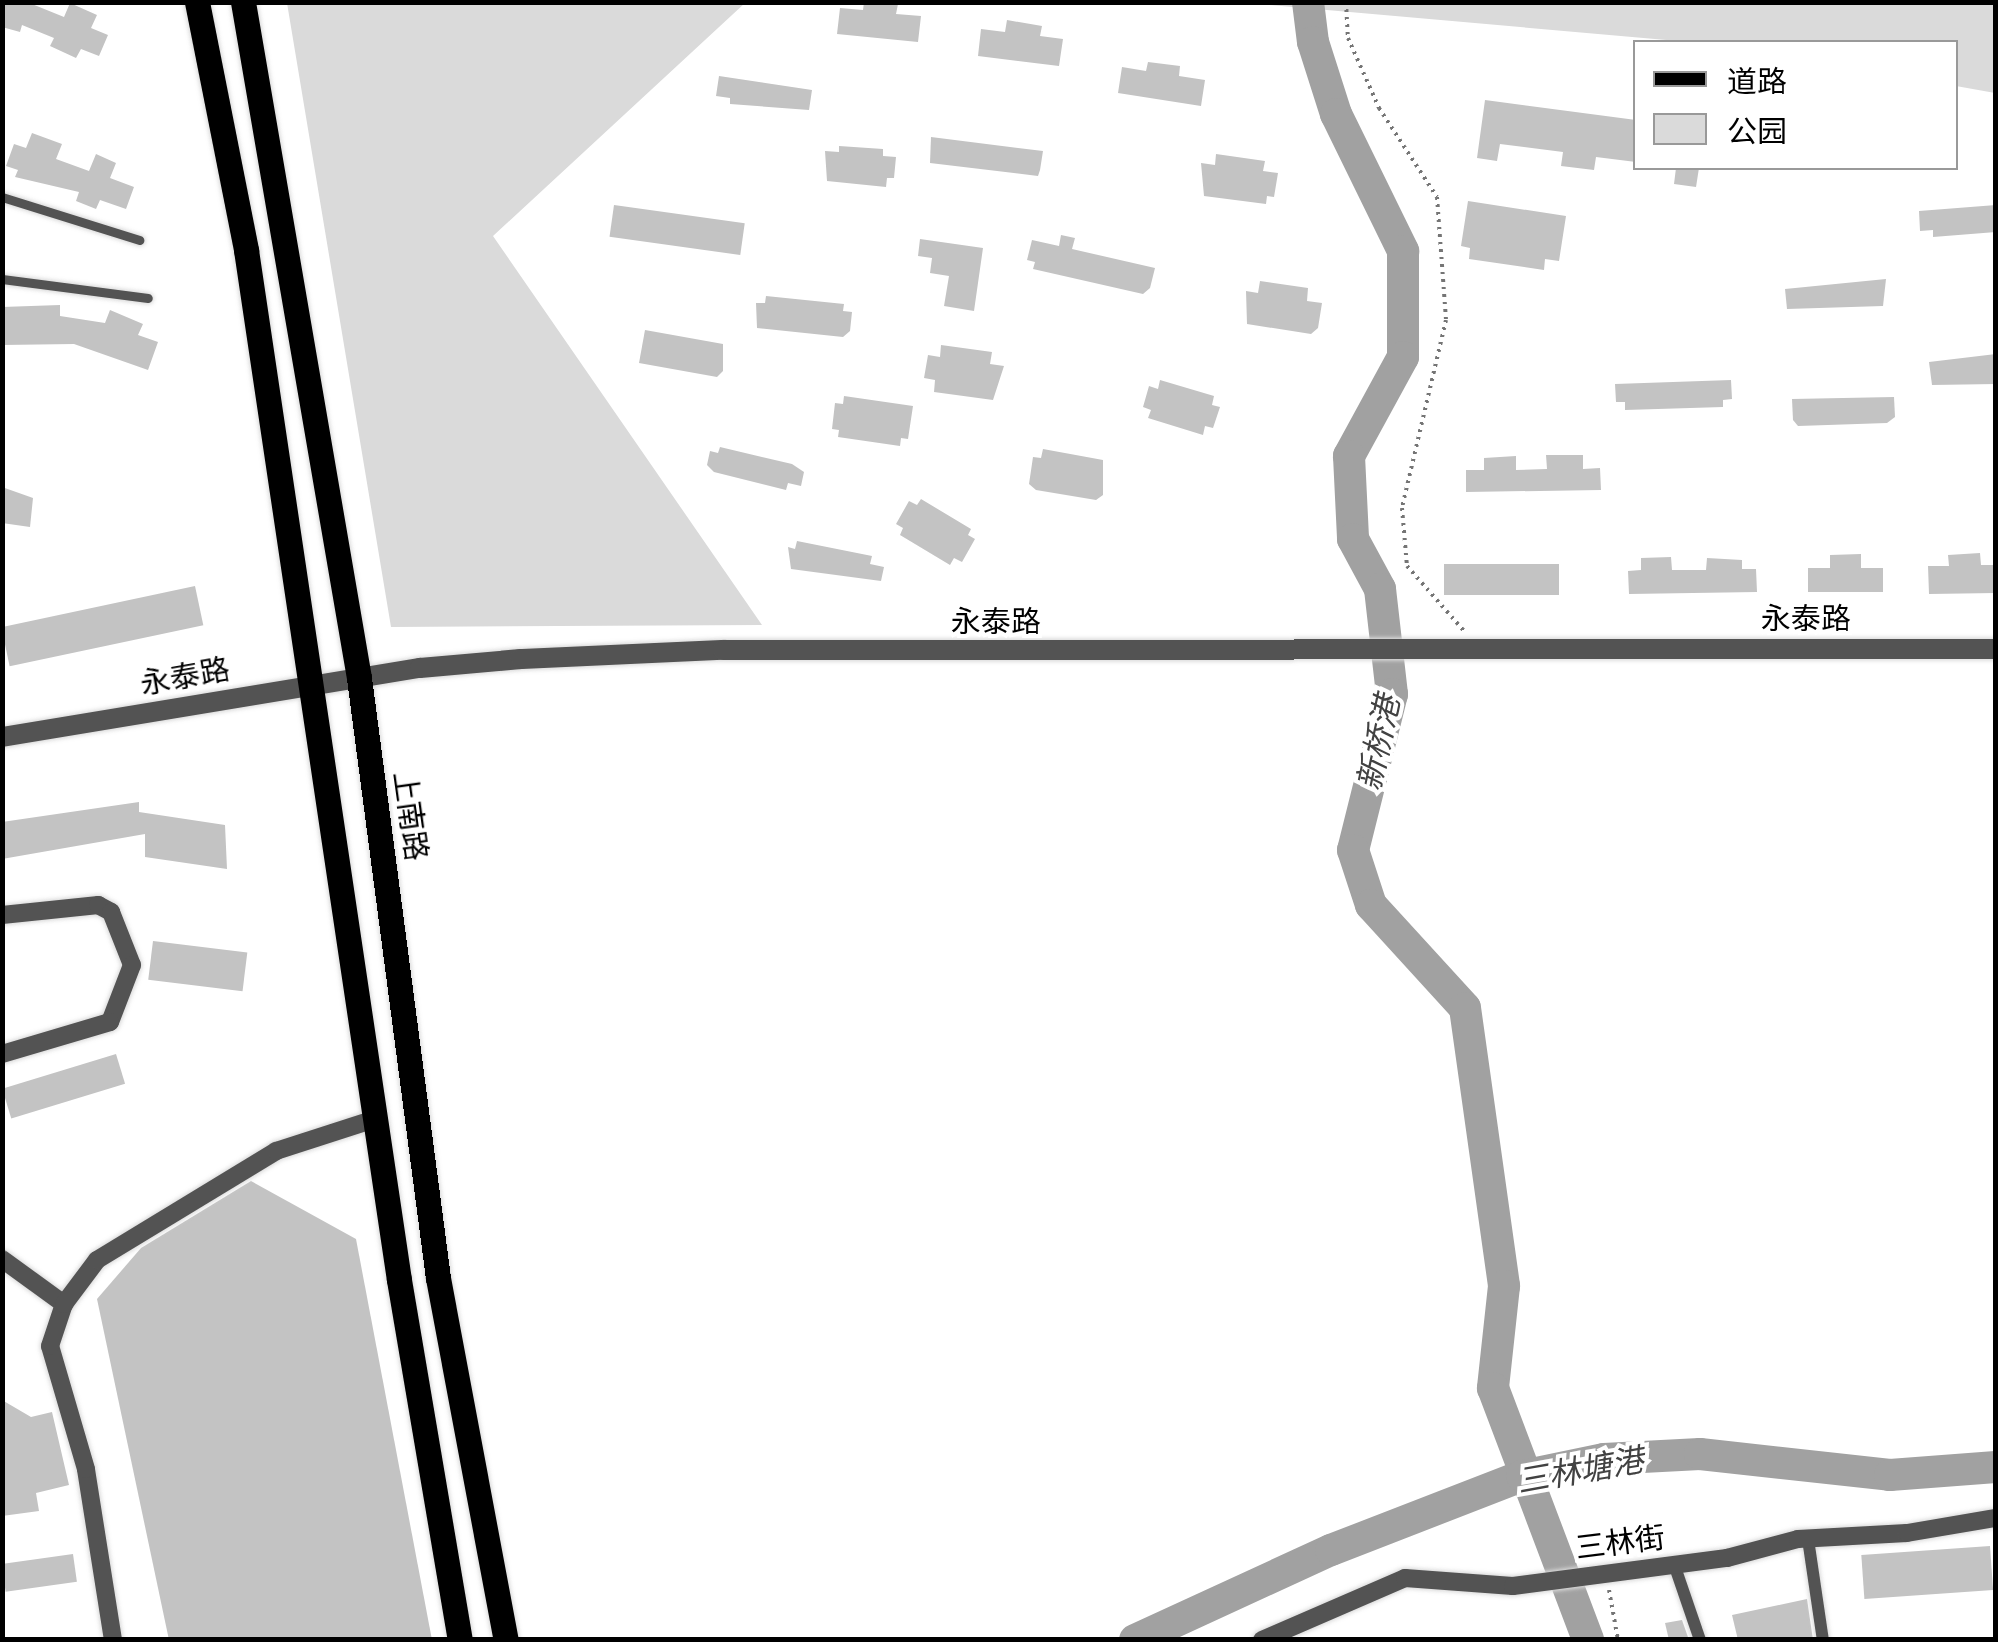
<!DOCTYPE html>
<meta charset="utf-8">
<style>
body{margin:0}
#map{position:relative;width:1998px;height:1642px;overflow:hidden;background:#fff;font-family:Manrope,"Noto Sans SC",sans-serif}
div>[style]{position:absolute}
.green>*{inset:0;background:#dadada}
.river>*{height:32px;margin:-16px;padding:0 16px;transform-origin:16px;border-radius:16px;background:#a1a1a1}
.building>*{inset:0;background:#c3c3c3;transform-origin:0 0}
.path>*{height:4px;margin-top:-2px;transform-origin:0;background:repeating-linear-gradient(90deg,#757575 0 2.5px,transparent 0 7.5px)}
.roads{filter:drop-shadow(0 0 2px #dbdbdb) drop-shadow(0 0 2px #dbdbdb)}
.service>*{height:9px;margin:-4.5px;padding:0 4.5px;transform-origin:4.5px;border-radius:4.5px;background:#535353}
.pedestrian>*{height:12px;margin:-6px;padding:0 6px;transform-origin:6px;border-radius:6px;background:#535353}
.minor>*{height:18px;margin:-9px;padding:0 9px;transform-origin:9px;border-radius:9px;background:#535353}
.tertiary>*{height:20px;margin:-10px;padding:0 10px;transform-origin:10px;border-radius:10px;background:#535353}
.primary>*{height:25px;margin:-12.5px;padding:0 12.5px;transform-origin:12.5px;border-radius:12.5px;background:#000}
span{translate:-50% -50%;white-space:nowrap;text-align:center;line-height:1.15;-webkit-text-stroke:8px #fff;paint-order:stroke}
.street-label{font-size:30px;color:#000}
.water-label{font-size:32px;color:#424242;font-style:italic}
.frame{position:absolute;inset:0;border:5px solid #000;pointer-events:none}
.legend{position:absolute;left:1633px;top:40px;width:325px;height:130px;box-sizing:border-box;background:#fff;border:2px solid #999;margin:0;padding:12px 18px;list-style:none;font-size:30px;color:#000}
.legend li{display:flex;align-items:center;gap:20px;height:50px}
.legend b{width:50px;border:2px solid #999}
</style>
<div id="map">
<div class="green">
<i style="clip-path:polygon(287px 3px,745px 3px,493px 236px,762px 625px,391px 627px)"></i>
<i style="clip-path:polygon(1247px 3px,1995px 3px,1995px 93px,1956px 86px,1956px 42px,1689px 42px)"></i>
</div>
<div class="river">
<i style="left:1308px;top:2px;width:40px;rotate:82.9deg"></i>
<i style="left:1313px;top:42px;width:76px;rotate:72.3deg"></i>
<i style="left:1336px;top:114px;width:153px;rotate:63.9deg"></i>
<i style="left:1403px;top:251px;width:106px;rotate:90deg"></i>
<i style="left:1403px;top:357px;width:113px;rotate:118.6deg"></i>
<i style="left:1349px;top:456px;width:83px;rotate:87.2deg"></i>
<i style="left:1353px;top:539px;width:57px;rotate:61.6deg"></i>
<i style="left:1380px;top:589px;width:106px;rotate:83.5deg"></i>
<i style="left:1392px;top:694px;width:161px;rotate:104deg"></i>
<i style="left:1353px;top:850px;width:58px;rotate:71.9deg"></i>
<i style="left:1371px;top:905px;width:139px;rotate:47.6deg"></i>
<i style="left:1465px;top:1008px;width:281px;rotate:82deg"></i>
<i style="left:1504px;top:1286px;width:103px;rotate:96.2deg"></i>
<i style="left:1493px;top:1388px;width:269px;rotate:69.3deg"></i>
<i style="left:1135px;top:1640px;width:216px;rotate:-24.7deg"></i>
<i style="left:1331px;top:1550px;width:205px;rotate:-21.2deg"></i>
<i style="left:1522px;top:1476px;width:84px;rotate:-11.7deg"></i>
<i style="left:1604px;top:1459px;width:96px;rotate:-3deg"></i>
<i style="left:1700px;top:1454px;width:191px;rotate:6.3deg"></i>
<i style="left:1890px;top:1475px;width:106px;rotate:-4.3deg"></i>
</div>
<div class="building">
<i style="clip-path:polygon(2px 2px,27px 2px,64px 17px,70px 3px,97px 15px,91px 28px,108px 35px,99px 56px,81px 49px,76px 58px,50px 46px,54px 38px,22px 25px,20px 32px,2px 27px)"></i>
<i style="clip-path:polygon(864px 2px,898px 4px,896px 14px,921px 16px,918px 42px,837px 34px,840px 8px,863px 10px)"></i>
<i style="clip-path:polygon(1007px 20px,1042px 26px,1040px 36px,1063px 39px,1059px 66px,978px 56px,981px 29px,1005px 32px)"></i>
<i style="clip-path:polygon(1148px 62px,1180px 66px,1179px 76px,1205px 80px,1201px 106px,1118px 93px,1122px 67px,1146px 71px)"></i>
<i style="clip-path:polygon(719px 76px,812px 90px,809px 110px,730px 104px,730px 98px,716px 96px)"></i>
<i style="clip-path:polygon(1485px 100px,1636px 120px,1636px 162px,1596px 157px,1594px 170px,1561px 166px,1563px 152px,1500px 144px,1497px 161px,1477px 158px)"></i>
<i style="clip-path:polygon(32px 133px,62px 144px,56px 159px,89px 171px,96px 154px,116px 163px,110px 178px,134px 187px,126px 209px,100px 200px,96px 209px,76px 201px,79px 192px,15px 177px,18px 170px,6px 166px,14px 144px,26px 148px)"></i>
<i style="clip-path:polygon(931px 137px,1043px 151px,1040px 170px,1038px 176px,930px 163px)"></i>
<i style="clip-path:polygon(839px 146px,883px 149px,883px 156px,896px 157px,894px 178px,887px 178px,886px 187px,827px 181px,825px 151px,839px 152px)"></i>
<i style="clip-path:polygon(1216px 154px,1265px 161px,1263px 171px,1278px 173px,1274px 197px,1267px 196px,1266px 204px,1204px 196px,1201px 163px,1215px 165px)"></i>
<i style="clip-path:polygon(1676px 168px,1699px 168px,1696px 187px,1674px 184px)"></i>
<i style="clip-path:polygon(1468px 201px,1566px 216px,1559px 261px,1545px 259px,1544px 270px,1469px 259px,1470px 248px,1461px 246px)"></i>
<i style="left:614px;top:205px;width:132px;height:32px;rotate:8deg"></i>
<i style="clip-path:polygon(1996px 205px,1996px 232px,1933px 237px,1933px 230px,1920px 231px,1919px 211px)"></i>
<i style="clip-path:polygon(1061px 235px,1075px 238px,1072px 249px,1155px 268px,1150px 288px,1143px 294px,1033px 269px,1035px 262px,1027px 260px,1032px 240px,1059px 246px)"></i>
<i style="clip-path:polygon(920px 239px,983px 248px,974px 311px,944px 306px,949px 276px,930px 273px,932px 258px,918px 256px)"></i>
<i style="clip-path:polygon(1886px 279px,1883px 306px,1787px 309px,1785px 289px)"></i>
<i style="clip-path:polygon(1260px 281px,1308px 288px,1307px 301px,1322px 303px,1318px 328px,1311px 334px,1247px 324px,1246px 291px,1258px 293px)"></i>
<i style="clip-path:polygon(766px 296px,844px 304px,843px 311px,852px 312px,850px 331px,843px 337px,757px 328px,756px 303px,765px 303px)"></i>
<i style="clip-path:polygon(60px 305px,60px 316px,105px 323px,110px 310px,143px 324px,138px 335px,158px 342px,148px 370px,74px 344px,2px 345px,2px 307px)"></i>
<i style="clip-path:polygon(645px 330px,723px 344px,723px 371px,717px 377px,639px 363px)"></i>
<i style="clip-path:polygon(941px 345px,992px 352px,990px 364px,1004px 366px,993px 400px,934px 392px,935px 380px,924px 378px,928px 355px,940px 357px)"></i>
<i style="clip-path:polygon(1996px 354px,1996px 384px,1932px 385px,1929px 362px)"></i>
<i style="clip-path:polygon(1160px 380px,1214px 396px,1212px 405px,1220px 407px,1213px 428px,1205px 426px,1203px 435px,1148px 418px,1151px 410px,1143px 407px,1149px 386px,1158px 389px)"></i>
<i style="clip-path:polygon(1731px 380px,1732px 399px,1723px 400px,1723px 407px,1625px 410px,1625px 402px,1616px 402px,1615px 384px)"></i>
<i style="clip-path:polygon(844px 396px,913px 406px,908px 439px,901px 438px,900px 446px,838px 437px,839px 430px,832px 429px,835px 403px,843px 404px)"></i>
<i style="clip-path:polygon(1894px 397px,1895px 417px,1887px 423px,1798px 426px,1793px 420px,1792px 399px)"></i>
<i style="clip-path:polygon(720px 447px,792px 464px,804px 472px,801px 486px,788px 483px,786px 490px,714px 472px,707px 465px,710px 451px,718px 453px)"></i>
<i style="clip-path:polygon(1043px 449px,1103px 460px,1103px 495px,1096px 500px,1036px 490px,1029px 484px,1033px 457px,1041px 458px)"></i>
<i style="clip-path:polygon(1546px 455px,1583px 455px,1583px 469px,1600px 468px,1601px 490px,1466px 492px,1466px 470px,1484px 470px,1484px 458px,1516px 456px,1516px 470px,1547px 469px)"></i>
<i style="clip-path:polygon(2px 487px,33px 498px,30px 527px,2px 523px)"></i>
<i style="clip-path:polygon(921px 499px,971px 529px,968px 535px,975px 539px,962px 562px,954px 558px,950px 565px,900px 535px,903px 528px,896px 524px,909px 501px,917px 505px)"></i>
<i style="clip-path:polygon(797px 541px,872px 556px,870px 564px,884px 567px,881px 581px,791px 569px,788px 547px,795px 549px)"></i>
<i style="clip-path:polygon(1980px 553px,1981px 565px,1996px 565px,1996px 593px,1929px 594px,1928px 566px,1949px 566px,1948px 555px)"></i>
<i style="clip-path:polygon(1861px 554px,1861px 568px,1883px 568px,1883px 592px,1808px 592px,1808px 568px,1830px 568px,1830px 555px)"></i>
<i style="clip-path:polygon(1671px 557px,1672px 570px,1706px 570px,1707px 558px,1742px 560px,1742px 569px,1756px 569px,1757px 592px,1629px 594px,1628px 571px,1641px 570px,1641px 558px)"></i>
<i style="left:1559px;top:564px;width:31px;height:115px;rotate:90deg"></i>
<i style="left:195px;top:586px;width:40px;height:198px;rotate:78deg"></i>
<i style="clip-path:polygon(139px 802px,139px 812px,225px 825px,227px 869px,145px 857px,145px 834px,2px 859px,2px 822px)"></i>
<i style="left:153px;top:941px;width:95px;height:39px;rotate:7deg"></i>
<i style="left:116px;top:1054px;width:31px;height:119px;rotate:73deg"></i>
<i style="clip-path:polygon(251px 1181px,356px 1239px,432px 1640px,169px 1640px,97px 1299px,141px 1248px)"></i>
<i style="clip-path:polygon(2px 1400px,31px 1417px,52px 1412px,69px 1485px,36px 1493px,39px 1511px,2px 1516px)"></i>
<i style="left:1990px;top:1546px;width:44px;height:129px;rotate:86deg"></i>
<i style="left:73px;top:1554px;width:28px;height:72px;rotate:82deg"></i>
<i style="clip-path:polygon(1807px 1599px,1813px 1640px,1738px 1640px,1732px 1615px)"></i>
<i style="clip-path:polygon(1682px 1620px,1689px 1640px,1669px 1640px,1665px 1623px)"></i>
</div>
<div class="path">
<i style="left:1346px;top:2px;width:36px;rotate:87deg"></i>
<i style="left:1348px;top:38px;width:77px;rotate:66.1deg"></i>
<i style="left:1379px;top:108px;width:106px;rotate:56.9deg"></i>
<i style="left:1437px;top:197px;width:123px;rotate:85.8deg"></i>
<i style="left:1446px;top:320px;width:193px;rotate:103.2deg"></i>
<i style="left:1402px;top:508px;width:58px;rotate:85.1deg"></i>
<i style="left:1407px;top:566px;width:88px;rotate:48.7deg"></i>
<i style="left:1609px;top:1590px;width:51px;rotate:79.8deg"></i>
</div>
<div class="roads">
<div class="service">
<i style="left:2px;top:197px;width:144px;rotate:17.4deg"></i>
<i style="left:2px;top:279px;width:147px;rotate:7.4deg"></i>
</div>
<div class="pedestrian">
<i style="left:1808px;top:1539px;width:102px;rotate:81.6deg"></i>
<i style="left:1674px;top:1564px;width:80px;rotate:71.1deg"></i>
</div>
<div class="minor">
<i style="left:2px;top:915px;width:97px;rotate:-5.9deg"></i>
<i style="left:98px;top:905px;width:15px;rotate:28deg"></i>
<i style="left:111px;top:912px;width:57px;rotate:68.4deg"></i>
<i style="left:132px;top:965px;width:61px;rotate:111.1deg"></i>
<i style="left:110px;top:1022px;width:113px;rotate:163.5deg"></i>
<i style="left:2px;top:1259px;width:77px;rotate:36deg"></i>
<i style="left:113px;top:1640px;width:173px;rotate:-99deg"></i>
<i style="left:86px;top:1469px;width:128px;rotate:-106.3deg"></i>
<i style="left:50px;top:1346px;width:44px;rotate:-71.6deg"></i>
<i style="left:64px;top:1304px;width:55px;rotate:-53.1deg"></i>
<i style="left:97px;top:1260px;width:210px;rotate:-31.3deg"></i>
<i style="left:276px;top:1151px;width:104px;rotate:-17.9deg"></i>
<i style="left:1262px;top:1640px;width:156px;rotate:-23.4deg"></i>
<i style="left:1405px;top:1578px;width:108px;rotate:4.2deg"></i>
<i style="left:1513px;top:1586px;width:216px;rotate:-7.5deg"></i>
<i style="left:1727px;top:1558px;width:73px;rotate:-15deg"></i>
<i style="left:1798px;top:1539px;width:109px;rotate:-3.2deg"></i>
<i style="left:1907px;top:1533px;width:90px;rotate:-9.6deg"></i>
</div>
<div class="tertiary">
<i style="left:2px;top:737px;width:424px;rotate:-9.4deg"></i>
<i style="left:420px;top:668px;width:101px;rotate:-5.1deg"></i>
<i style="left:521px;top:659px;width:202px;rotate:-2.6deg"></i>
<i style="left:723px;top:650px;width:1273px;rotate:-0.05deg"></i>
</div>
<div class="primary">
<i style="left:197px;top:2px;width:253px;rotate:78.8deg"></i>
<i style="left:246px;top:250px;width:1041px;rotate:81.55deg"></i>
<i style="left:399px;top:1280px;width:365px;rotate:80.4deg"></i>
<i style="left:243px;top:2px;width:686px;rotate:80.26deg"></i>
<i style="left:359px;top:678px;width:605px;rotate:82.5deg"></i>
<i style="left:438px;top:1278px;width:368px;rotate:79.4deg"></i>
</div>
</div>
<div class="street-label">
<span style="left:1806px;top:618px">永泰路</span>
<span style="left:996px;top:621px">永泰路</span>
<span style="left:185px;top:676px;rotate:-10deg">永泰路</span>
<span style="left:411px;top:816px;rotate:82deg">上南路</span>
<span style="left:1620px;top:1542px;rotate:-7deg">三林街</span>
</div>
<div class="water-label">
<span style="left:1378px;top:743px;rotate:-78deg">新桥港</span>
<span style="left:1580px;top:1470px;rotate:-10deg">三林塘港</span>
</div>
<div class="frame"></div>
<ul class="legend">
<li><b style="height:12px;background:#000"></b>道路</li>
<li><b style="height:28px;background:#dadada"></b>公园</li>
</ul>
</div>
